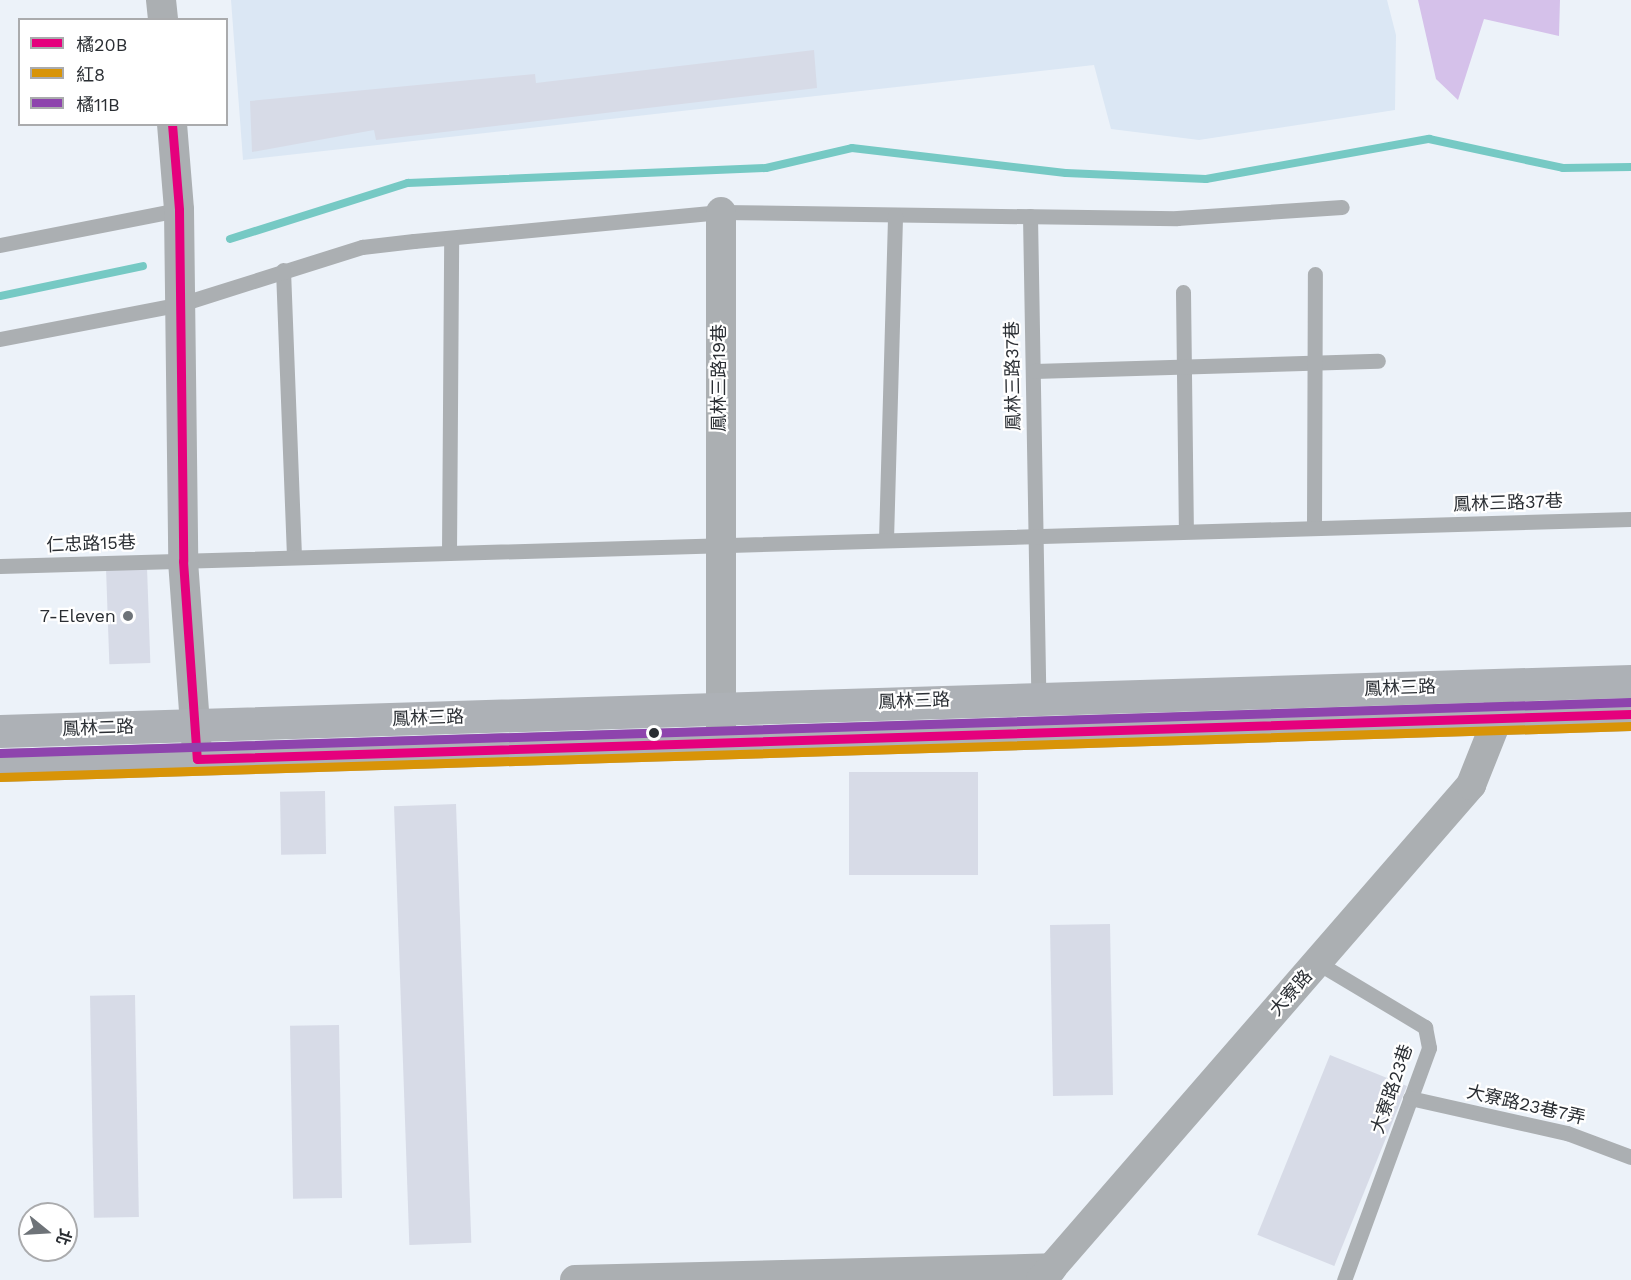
<!DOCTYPE html>
<meta charset="utf-8">
<style>
body{margin:0}
#map{position:relative;width:1631px;height:1280px;overflow:hidden;background:#ecf2f9;font-family:"Work Sans","Noto Sans TC",sans-serif}
div>[style]{position:absolute}
.built>*{inset:0;background:#dbe7f4}
.forest>*{inset:0;background:#d5c1ea}
.stream>*{height:8px;margin:-4px;padding:0 4px;transform-origin:4px;border-radius:4px;background:#76c9c4}
.building>*{inset:0;background:#d7dbe7;transform-origin:0 0}
.service>*{height:15px;margin:-7.5px;padding:0 7.5px;transform-origin:7.5px;border-radius:7.5px;background:#abafb2}
.minor>*{height:30px;margin:-15px;padding:0 15px;transform-origin:15px;border-radius:15px;background:#abafb2}
.primary>*{height:33px;margin:-16.5px;padding:0 16.5px;transform-origin:16.5px;border-radius:16.5px;background:#adb1b6}
.bus-1>*{height:9px;margin:-4.5px;padding:0 4.5px;transform-origin:4.5px;border-radius:4.5px;background:#e5007d}
.bus-2>*{height:9px;margin:-4.5px;padding:0 4.5px;transform-origin:4.5px;border-radius:4.5px;background:#d89408}
.bus-3>*{height:9px;margin:-4.5px;padding:0 4.5px;transform-origin:4.5px;border-radius:4.5px;background:#8e44ad}
.dots>*{width:16px;height:16px;translate:-50% -50%;box-sizing:border-box;border:3px solid #fff;border-radius:50%}
span{translate:-50% -50%;white-space:nowrap;text-align:center;line-height:1.15;-webkit-text-stroke:4.5px #fff;paint-order:stroke}
.street-label{font-size:18px;color:#2a2e33}
.poi-label{font-size:18px;color:#2a2e33}
.right{translate:-100% -50%;text-align:right}
.legend{position:absolute;left:18px;top:18px;width:210px;height:108px;box-sizing:border-box;background:#fff;border:2px solid #aaabad;margin:0;padding:8px 10px;list-style:none;font-size:18px;color:#2a2e33}
.legend li{display:flex;align-items:center;gap:12px;height:30px}
.legend b{width:30px;border:2px solid #aaabad}
.north{position:absolute;left:18px;top:1202px;width:60px;height:60px;box-sizing:border-box;background:#fff;border:2px solid #aaabad;border-radius:50%;rotate:108deg;font-size:16px;font-weight:700;line-height:24px;text-align:center;color:#2a2e33}
.north::after{content:'';display:block;margin:auto;width:21px;height:27px;background:#6e7378;clip-path:polygon(50% 0,100% 100%,50% 72%,0 100%)}
</style>
<div id="map">
<div class="built">
<i style="clip-path:polygon(231px 0,1387px 0,1396px 35px,1395px 110px,1199px 140px,1111px 129px,1094px 65px,243px 160px)"></i>
</div>
<div class="forest">
<i style="clip-path:polygon(1418px 0,1560px 0,1559px 36px,1484px 19px,1458px 100px,1436px 79px)"></i>
</div>
<div class="stream">
<i style="left:230px;top:239px;width:187px;rotate:-17.5deg"></i>
<i style="left:408px;top:183px;width:358px;rotate:-2.4deg"></i>
<i style="left:766px;top:168px;width:88px;rotate:-13.1deg"></i>
<i style="left:852px;top:148px;width:215px;rotate:6.7deg"></i>
<i style="left:1066px;top:173px;width:140px;rotate:2.5deg"></i>
<i style="left:1206px;top:179px;width:227px;rotate:-10.2deg"></i>
<i style="left:1429px;top:139px;width:137px;rotate:12.2deg"></i>
<i style="left:1563px;top:168px;width:68px;rotate:-0.8deg"></i>
<i style="left:0;top:296px;width:146px;rotate:-11.8deg"></i>
</div>
<div class="building">
<i style="clip-path:polygon(814px 50px,817px 88px,376px 140px,374px 130px,252px 152px,250px 101px,535px 74px,536px 83px)"></i>
<i style="left:147px;top:567px;width:96px;height:41px;rotate:88deg"></i>
<i style="left:849px;top:772px;width:129px;height:103px"></i>
<i style="left:325px;top:791px;width:63px;height:45px;rotate:89deg"></i>
<i style="left:456px;top:804px;width:439px;height:62px;rotate:88deg"></i>
<i style="left:1110px;top:924px;width:171px;height:60px;rotate:89deg"></i>
<i style="left:135px;top:995px;width:222px;height:45px;rotate:89deg"></i>
<i style="left:339px;top:1025px;width:173px;height:49px;rotate:89deg"></i>
<i style="left:1330px;top:1055px;width:83px;height:194px;rotate:22deg"></i>
</div>
<div class="service">
<i style="left:1030px;top:216px;width:481px;rotate:89deg"></i>
<i style="left:0;top:245px;width:182px;rotate:-11.1deg"></i>
<i style="left:283px;top:270px;width:286px;rotate:87.8deg"></i>
<i style="left:1183px;top:292px;width:239px;rotate:89.3deg"></i>
<i style="left:0;top:339px;width:184px;rotate:-10.9deg"></i>
<i style="left:181px;top:304px;width:190px;rotate:-17.5deg"></i>
<i style="left:362px;top:247px;width:52px;rotate:-6.6deg"></i>
<i style="left:414px;top:241px;width:308px;rotate:-5.4deg"></i>
<i style="left:721px;top:212px;width:456px;rotate:0.8deg"></i>
<i style="left:1177px;top:218px;width:165px;rotate:-3.8deg"></i>
<i style="left:1034px;top:371px;width:344px;rotate:-1.7deg"></i>
<i style="left:1314px;top:528px;width:254px;rotate:-89.8deg"></i>
<i style="left:886px;top:540px;width:325px;rotate:-88.4deg"></i>
<i style="left:449px;top:553px;width:315px;rotate:-89.6deg"></i>
<i style="left:0;top:566px;width:1632px;rotate:-1.65deg"></i>
<i style="left:1318px;top:963px;width:125px;rotate:30.9deg"></i>
<i style="left:1425px;top:1027px;width:21px;rotate:79deg"></i>
<i style="left:1429px;top:1048px;width:247px;rotate:110.1deg"></i>
<i style="left:1410px;top:1098px;width:161px;rotate:12.6deg"></i>
<i style="left:1567px;top:1133px;width:68px;rotate:20.6deg"></i>
</div>
<div class="minor">
<i style="left:161px;top:0;width:20px;rotate:84deg"></i>
<i style="left:172px;top:124px;width:86px;rotate:85.3deg"></i>
<i style="left:179px;top:210px;width:351px;rotate:89.3deg"></i>
<i style="left:183px;top:561px;width:190px;rotate:85.8deg"></i>
<i style="left:721px;top:212px;width:522px;rotate:90deg"></i>
<i style="left:575px;top:1280px;width:477px;rotate:-1.4deg"></i>
<i style="left:1041px;top:1280px;width:656px;rotate:-49.02deg"></i>
<i style="left:1471px;top:785px;width:73px;rotate:-68.3deg"></i>
<i style="left:1498px;top:717px;width:20px;rotate:-87deg"></i>
</div>
<div class="primary">
<i style="left:0;top:731px;width:1632px;rotate:-1.76deg"></i>
<i style="left:0;top:765px;width:1632px;rotate:-1.79deg"></i>
</div>
<div class="bus-1">
<i style="left:172px;top:124px;width:86px;rotate:85.3deg"></i>
<i style="left:179px;top:210px;width:351px;rotate:89.3deg"></i>
<i style="left:183px;top:561px;width:198px;rotate:86deg"></i>
<i style="left:197px;top:759px;width:1435px;rotate:-1.8deg"></i>
</div>
<div class="bus-2">
<i style="left:0;top:777px;width:1632px;rotate:-1.79deg"></i>
</div>
<div class="bus-3">
<i style="left:0;top:753px;width:1632px;rotate:-1.79deg"></i>
</div>
<div class="dots">
<i style="left:128px;top:616px;background:#6e7378"></i>
<i style="left:654px;top:733px;background:#2a2e33"></i>
</div>
<div class="street-label">
<span style="left:1013px;top:376px;rotate:-91deg">鳳林三路37巷</span>
<span style="left:719px;top:378px;rotate:-90deg">鳳林三路19巷</span>
<span style="left:1508px;top:503px;rotate:-2deg">鳳林三路37巷</span>
<span style="left:91px;top:544px;rotate:-2deg">仁忠路15巷</span>
<span style="left:1400px;top:688px;rotate:-2deg">鳳林三路</span>
<span style="left:914px;top:701px;rotate:-2deg">鳳林三路</span>
<span style="left:428px;top:718px;rotate:-2deg">鳳林三路</span>
<span style="left:98px;top:728px;rotate:-2deg">鳳林二路</span>
<span style="left:1291px;top:993px;rotate:-49deg">大寮路</span>
<span style="left:1392px;top:1089px;rotate:-71deg">大寮路23巷</span>
<span style="left:1526px;top:1105px;rotate:13deg">大寮路23巷7弄</span>
</div>
<div class="poi-label">
<span class="right" style="left:116px;top:616px">7-Eleven</span>
</div>
<ul class="legend">
<li><b style="height:8px;background:#e5007d"></b>橘20B</li>
<li><b style="height:8px;background:#d89408"></b>紅8</li>
<li><b style="height:8px;background:#8e44ad"></b>橘11B</li>
</ul>
<div class="north">北</div>
</div>
